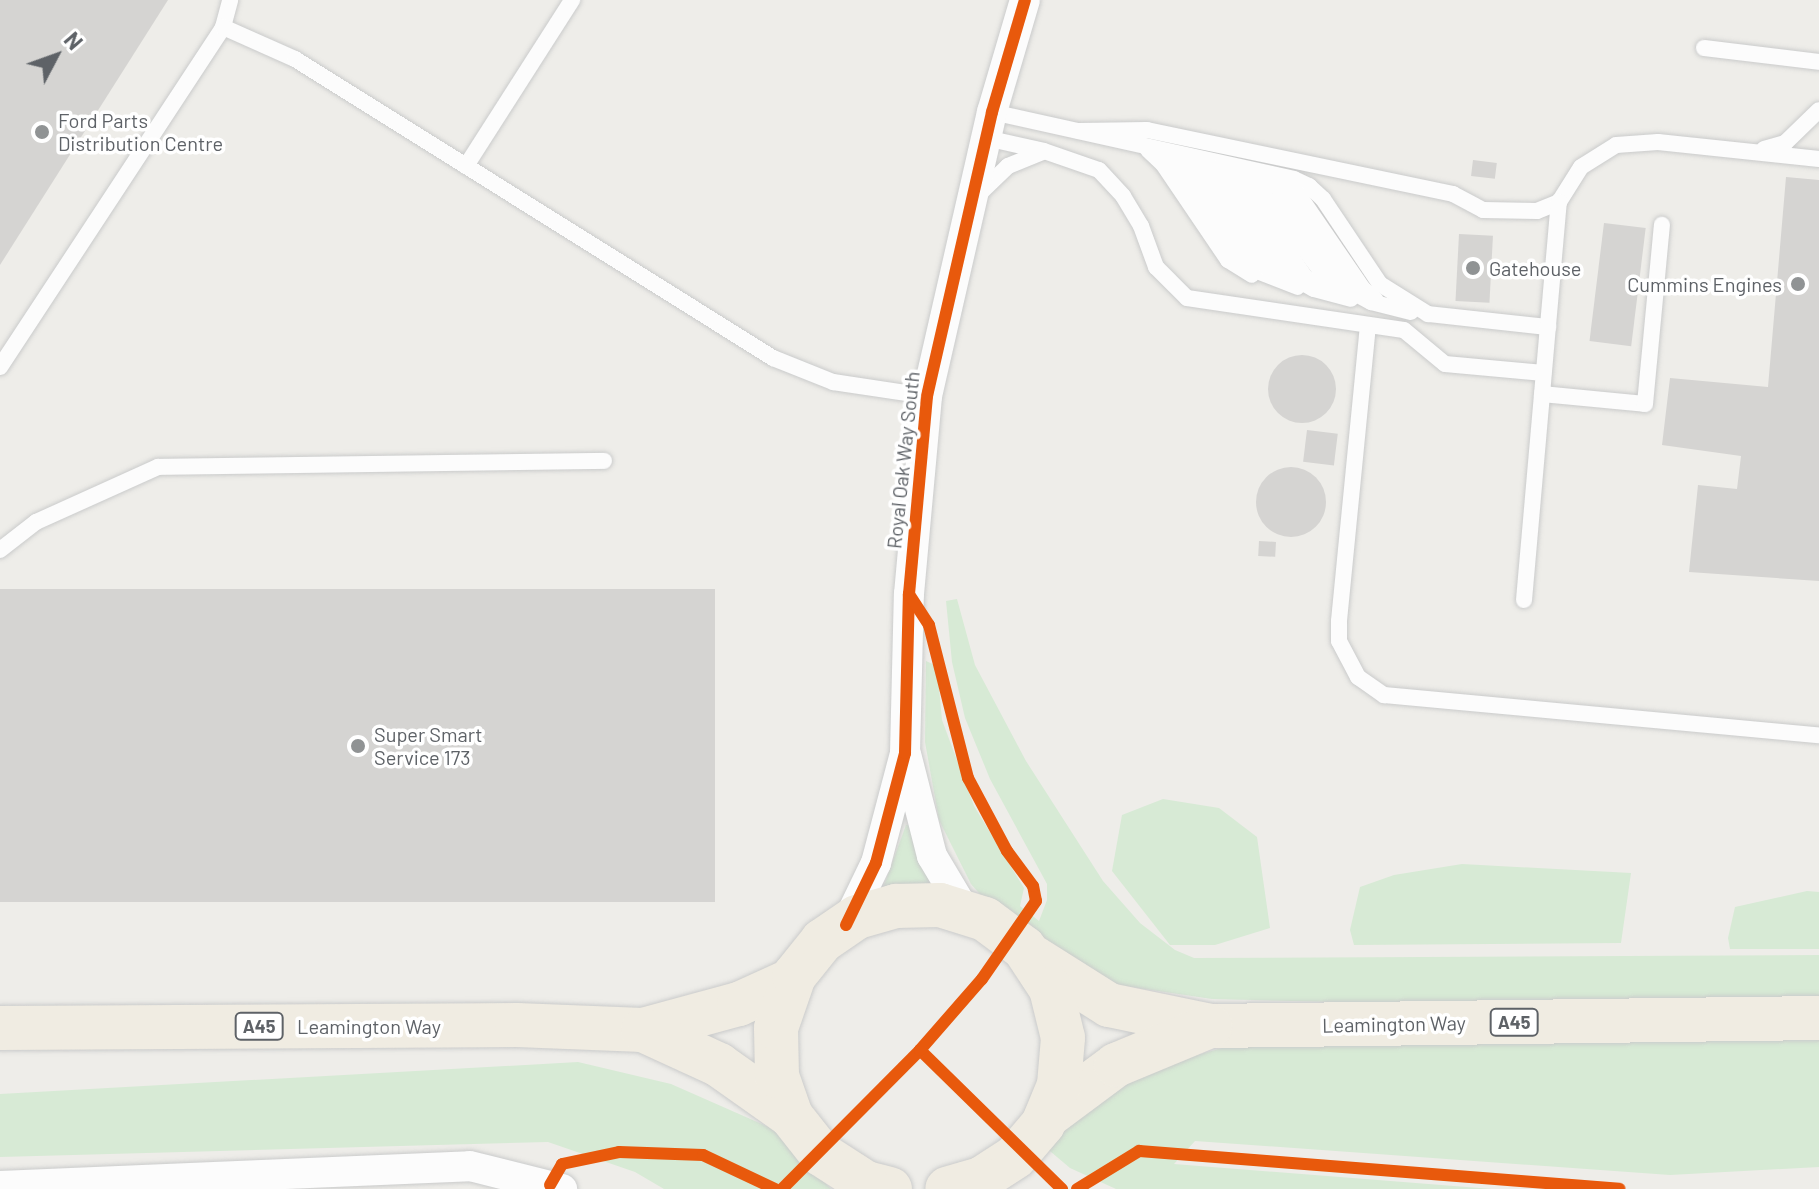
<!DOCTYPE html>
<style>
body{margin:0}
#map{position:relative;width:1819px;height:1189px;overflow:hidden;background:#eeede9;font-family:Barlow,sans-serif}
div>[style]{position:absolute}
.green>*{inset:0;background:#d7ead5}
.building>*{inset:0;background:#d5d4d2;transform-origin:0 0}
.round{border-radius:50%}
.roads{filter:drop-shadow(0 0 2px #cacbcb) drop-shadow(0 0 2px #cacbcb)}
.lane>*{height:16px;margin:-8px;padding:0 8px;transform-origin:8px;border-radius:8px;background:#fcfcfc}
.street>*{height:30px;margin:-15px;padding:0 15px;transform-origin:15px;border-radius:15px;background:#fcfcfc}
.highway>*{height:44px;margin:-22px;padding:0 22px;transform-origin:22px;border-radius:22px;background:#f0ece2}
.cycleway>*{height:12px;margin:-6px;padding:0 6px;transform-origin:6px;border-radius:6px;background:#e8590c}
.dots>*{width:22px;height:22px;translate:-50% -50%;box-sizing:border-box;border:4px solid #fff;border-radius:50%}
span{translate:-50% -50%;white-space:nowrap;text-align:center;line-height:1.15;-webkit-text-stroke:7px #fff;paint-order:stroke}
.shield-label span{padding:2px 6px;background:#fff;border:2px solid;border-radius:6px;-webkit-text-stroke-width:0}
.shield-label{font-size:18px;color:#5e6267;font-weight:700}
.poi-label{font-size:20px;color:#5e6267}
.left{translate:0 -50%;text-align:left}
.right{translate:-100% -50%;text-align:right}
.street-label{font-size:20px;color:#5e6267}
.north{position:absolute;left:16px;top:16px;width:80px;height:80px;-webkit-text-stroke:6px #fff;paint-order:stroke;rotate:49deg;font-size:22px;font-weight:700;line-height:32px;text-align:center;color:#5e6267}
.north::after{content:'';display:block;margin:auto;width:28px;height:36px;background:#5e6267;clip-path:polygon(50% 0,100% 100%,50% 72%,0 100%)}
</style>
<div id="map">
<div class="green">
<i style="clip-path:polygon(957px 599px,975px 665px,1026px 761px,1103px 881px,1140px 923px,1175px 950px,1194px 958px,1819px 955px,1819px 1003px,1335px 1002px,1212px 999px,1118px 985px,993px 909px,971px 884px,939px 820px,925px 742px,926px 661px,937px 666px,942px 720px,974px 806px,1024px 888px,1020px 906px,1039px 921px,1047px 900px,1047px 884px,990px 779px,965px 718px,952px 662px,946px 601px)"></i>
<i style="clip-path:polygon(1163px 799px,1219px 808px,1257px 837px,1270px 928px,1215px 945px,1170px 945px,1112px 871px,1122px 815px)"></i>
<i style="clip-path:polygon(906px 825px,909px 825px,939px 893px,883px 888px)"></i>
<i style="clip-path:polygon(1462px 864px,1631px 873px,1621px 943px,1354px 945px,1350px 930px,1360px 887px,1394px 875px)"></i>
<i style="clip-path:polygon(1807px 891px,1819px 892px,1819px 949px,1730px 949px,1728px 938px,1735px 907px)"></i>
<i style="clip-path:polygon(1819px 1039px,1819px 1167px,1670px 1175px,1195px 1141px,1174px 1164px,1492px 1189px,1116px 1189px,1070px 1168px,1044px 1146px,1068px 1119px,1153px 1067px,1244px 1042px)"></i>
<i style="clip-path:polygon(578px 1062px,671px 1084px,773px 1129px,831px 1189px,664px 1189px,635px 1172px,548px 1142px,0 1157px,0 1094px)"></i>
</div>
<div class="building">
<i style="clip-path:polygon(0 0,168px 0,0 265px)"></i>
<i style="left:1473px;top:160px;width:24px;height:16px;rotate:7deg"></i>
<i style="clip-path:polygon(1786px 177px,1819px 180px,1819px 581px,1689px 572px,1698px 485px,1737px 489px,1741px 456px,1662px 445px,1670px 378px,1768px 387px)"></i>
<i style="left:1604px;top:223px;width:42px;height:119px;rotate:7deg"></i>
<i style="left:1459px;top:234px;width:34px;height:67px;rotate:3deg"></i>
<i class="round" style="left:1268px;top:355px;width:68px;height:68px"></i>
<i style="left:1307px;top:430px;width:31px;height:32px;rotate:7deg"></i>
<i class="round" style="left:1256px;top:467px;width:70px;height:70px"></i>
<i style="left:1259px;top:541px;width:17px;height:15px;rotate:3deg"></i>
<i style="left:715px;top:589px;width:313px;height:715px;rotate:90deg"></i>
</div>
<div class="roads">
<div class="lane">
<i style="left:223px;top:27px;width:28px;rotate:-75deg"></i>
<i style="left:1704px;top:48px;width:116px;rotate:6.9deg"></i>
<i style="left:992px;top:112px;width:309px;rotate:12.5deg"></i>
<i style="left:1294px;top:179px;width:17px;rotate:25deg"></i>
<i style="left:1309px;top:186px;width:19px;rotate:43deg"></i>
<i style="left:1323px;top:199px;width:102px;rotate:56.2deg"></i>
<i style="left:1380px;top:284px;width:57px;rotate:32deg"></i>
<i style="left:1428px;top:314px;width:121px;rotate:6.2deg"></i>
<i style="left:1079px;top:131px;width:68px;rotate:-0.8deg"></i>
<i style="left:1147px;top:130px;width:313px;rotate:11.8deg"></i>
<i style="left:1453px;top:194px;width:34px;rotate:28deg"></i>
<i style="left:1483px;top:210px;width:54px;rotate:1.1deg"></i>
<i style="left:1537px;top:211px;width:24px;rotate:-22deg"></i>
<i style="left:1559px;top:202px;width:41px;rotate:-57.8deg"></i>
<i style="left:1581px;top:167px;width:41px;rotate:-32.2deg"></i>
<i style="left:1616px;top:145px;width:42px;rotate:-4.1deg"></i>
<i style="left:1658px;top:142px;width:162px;rotate:6deg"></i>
<i style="left:986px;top:138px;width:59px;rotate:12.6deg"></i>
<i style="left:1044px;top:151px;width:58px;rotate:19.1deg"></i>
<i style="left:1099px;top:170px;width:35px;rotate:47deg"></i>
<i style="left:1123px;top:196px;width:35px;rotate:59deg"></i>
<i style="left:1141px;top:226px;width:44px;rotate:69.9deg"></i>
<i style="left:1156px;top:267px;width:44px;rotate:45deg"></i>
<i style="left:1187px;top:298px;width:219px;rotate:8.4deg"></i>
<i style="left:1404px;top:330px;width:53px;rotate:39.7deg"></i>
<i style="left:1445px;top:364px;width:99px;rotate:5.2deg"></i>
<i style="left:1764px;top:149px;width:22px;rotate:-16deg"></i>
<i style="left:1785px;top:143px;width:47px;rotate:-44.1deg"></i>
<i style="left:1148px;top:150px;width:21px;rotate:43deg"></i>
<i style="left:1163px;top:164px;width:116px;rotate:55.9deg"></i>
<i style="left:1228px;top:260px;width:28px;rotate:32deg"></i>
<i style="left:1164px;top:152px;width:24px;rotate:42deg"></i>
<i style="left:1182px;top:168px;width:123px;rotate:55.3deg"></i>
<i style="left:1252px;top:269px;width:49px;rotate:21.4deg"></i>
<i style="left:1187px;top:159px;width:21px;rotate:43deg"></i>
<i style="left:1202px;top:173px;width:115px;rotate:55.6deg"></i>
<i style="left:1267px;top:268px;width:13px;rotate:39deg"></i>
<i style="left:1204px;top:161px;width:23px;rotate:43deg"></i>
<i style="left:1221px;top:177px;width:116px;rotate:55.9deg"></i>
<i style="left:1286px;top:273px;width:32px;rotate:30deg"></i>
<i style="left:1314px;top:289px;width:38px;rotate:15deg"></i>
<i style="left:1222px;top:165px;width:24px;rotate:42deg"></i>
<i style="left:1240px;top:181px;width:116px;rotate:55.9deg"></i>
<i style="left:1305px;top:277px;width:13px;rotate:39deg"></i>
<i style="left:466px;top:166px;width:197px;rotate:-57.4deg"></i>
<i style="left:1248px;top:173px;width:144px;rotate:53.4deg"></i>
<i style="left:1260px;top:173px;width:25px;rotate:40deg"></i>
<i style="left:1279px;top:189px;width:123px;rotate:55.3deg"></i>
<i style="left:1349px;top:290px;width:25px;rotate:29deg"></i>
<i style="left:1371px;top:302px;width:41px;rotate:14deg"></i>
<i style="left:1282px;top:179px;width:22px;rotate:43deg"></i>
<i style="left:1298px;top:194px;width:115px;rotate:55.6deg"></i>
<i style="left:1363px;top:289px;width:16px;rotate:40deg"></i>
<i style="left:980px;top:193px;width:39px;rotate:-44deg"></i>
<i style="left:1008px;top:166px;width:37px;rotate:-22deg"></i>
<i style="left:1368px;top:325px;width:298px;rotate:95.6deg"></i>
<i style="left:1339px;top:622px;width:19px;rotate:90deg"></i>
<i style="left:1339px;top:641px;width:41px;rotate:62.2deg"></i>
<i style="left:1358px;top:677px;width:32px;rotate:35deg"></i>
<i style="left:1384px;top:695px;width:437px;rotate:5.3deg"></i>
<i style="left:0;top:367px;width:407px;rotate:-56.7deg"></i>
<i style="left:223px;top:27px;width:79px;rotate:24deg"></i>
<i style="left:295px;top:59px;width:564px;rotate:32.03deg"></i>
<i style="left:773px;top:358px;width:65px;rotate:21.8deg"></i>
<i style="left:833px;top:382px;width:95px;rotate:8.5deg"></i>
<i style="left:1542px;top:394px;width:103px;rotate:5.5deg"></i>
<i style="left:1645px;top:404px;width:180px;rotate:-84.6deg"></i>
<i style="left:0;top:550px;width:46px;rotate:-37.9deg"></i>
<i style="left:36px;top:522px;width:134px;rotate:-24.3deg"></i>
<i style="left:158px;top:467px;width:446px;rotate:-0.8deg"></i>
<i style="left:1524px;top:600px;width:400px;rotate:-85deg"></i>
</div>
<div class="street">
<i style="left:906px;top:754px;width:105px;rotate:75.7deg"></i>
<i style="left:932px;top:856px;width:66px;rotate:59.2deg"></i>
<i style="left:846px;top:925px;width:69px;rotate:-64.2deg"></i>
<i style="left:876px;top:863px;width:114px;rotate:-75.2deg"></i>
<i style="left:905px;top:753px;width:159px;rotate:-88.6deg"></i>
<i style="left:909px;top:594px;width:199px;rotate:-84.8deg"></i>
<i style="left:927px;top:396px;width:291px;rotate:-77.1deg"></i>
<i style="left:992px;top:112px;width:117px;rotate:-73.6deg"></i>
<i style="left:0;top:1186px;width:470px;rotate:-2.4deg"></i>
<i style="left:470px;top:1166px;width:95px;rotate:14deg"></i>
</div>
<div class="highway">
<i style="left:1033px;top:957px;width:90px;rotate:32.3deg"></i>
<i style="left:1109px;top:1005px;width:103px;rotate:11.7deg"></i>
<i style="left:1210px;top:1026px;width:609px;rotate:-0.75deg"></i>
<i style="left:0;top:1028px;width:517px;rotate:-0.33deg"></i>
<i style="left:517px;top:1025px;width:126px;rotate:2.3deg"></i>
<i style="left:643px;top:1030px;width:99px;rotate:-15.2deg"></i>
<i style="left:739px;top:1004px;width:58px;rotate:-24.4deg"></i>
<i style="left:643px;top:1030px;width:84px;rotate:24.7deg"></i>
<i style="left:719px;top:1065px;width:88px;rotate:35.3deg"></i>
<i style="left:1046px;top:1117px;width:87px;rotate:-36.6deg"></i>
<i style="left:1116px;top:1065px;width:102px;rotate:-22.5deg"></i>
<i style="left:890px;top:1189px;width:25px;rotate:-166deg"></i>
<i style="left:866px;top:1183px;width:54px;rotate:-147.2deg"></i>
<i style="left:821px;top:1154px;width:48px;rotate:-128.3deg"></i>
<i style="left:791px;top:1116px;width:42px;rotate:-109.3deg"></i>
<i style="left:777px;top:1076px;width:48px;rotate:-91.2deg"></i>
<i style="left:776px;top:1028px;width:55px;rotate:-70.9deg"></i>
<i style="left:794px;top:976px;width:45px;rotate:-51.3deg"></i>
<i style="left:822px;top:941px;width:42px;rotate:-34.4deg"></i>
<i style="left:857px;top:917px;width:41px;rotate:-15.8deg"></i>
<i style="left:896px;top:906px;width:44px;rotate:-1.3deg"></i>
<i style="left:940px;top:905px;width:47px;rotate:17.3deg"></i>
<i style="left:985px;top:919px;width:49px;rotate:36.6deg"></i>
<i style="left:1024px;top:948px;width:49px;rotate:56.6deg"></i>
<i style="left:1051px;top:989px;width:50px;rotate:76.2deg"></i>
<i style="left:1063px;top:1038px;width:47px;rotate:94.9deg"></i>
<i style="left:1059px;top:1085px;width:42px;rotate:112.3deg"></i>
<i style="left:1043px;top:1124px;width:43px;rotate:130.3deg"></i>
<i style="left:1015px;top:1157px;width:40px;rotate:147.1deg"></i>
<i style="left:981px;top:1179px;width:35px;rotate:164deg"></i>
</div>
</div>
<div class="cycleway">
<i style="left:846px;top:925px;width:69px;rotate:-64.2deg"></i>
<i style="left:876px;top:863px;width:114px;rotate:-75.2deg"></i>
<i style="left:905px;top:753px;width:159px;rotate:-88.6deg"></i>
<i style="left:909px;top:594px;width:199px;rotate:-84.8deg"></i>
<i style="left:927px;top:396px;width:291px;rotate:-77.1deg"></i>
<i style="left:992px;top:112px;width:117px;rotate:-73.6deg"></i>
<i style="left:920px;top:1050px;width:199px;rotate:44.4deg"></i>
<i style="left:550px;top:1185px;width:24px;rotate:-60deg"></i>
<i style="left:562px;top:1164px;width:58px;rotate:-11.9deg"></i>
<i style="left:619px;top:1152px;width:84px;rotate:2deg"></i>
<i style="left:703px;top:1155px;width:80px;rotate:25.3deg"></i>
<i style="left:782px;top:1189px;width:196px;rotate:-45.2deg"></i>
<i style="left:920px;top:1050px;width:94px;rotate:-48.9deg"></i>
<i style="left:982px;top:979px;width:95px;rotate:-55.3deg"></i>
<i style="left:1036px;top:901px;width:15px;rotate:-101deg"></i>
<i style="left:1033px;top:886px;width:44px;rotate:-126.6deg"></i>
<i style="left:1007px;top:851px;width:83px;rotate:-118.1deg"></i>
<i style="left:968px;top:778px;width:158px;rotate:-104.3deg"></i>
<i style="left:929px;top:625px;width:37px;rotate:-123deg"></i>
<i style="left:1077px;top:1189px;width:73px;rotate:-31.5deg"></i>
<i style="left:1139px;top:1151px;width:482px;rotate:4.5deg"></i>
</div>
<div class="dots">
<i style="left:42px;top:132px;background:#909394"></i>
<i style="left:1473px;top:268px;background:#909394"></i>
<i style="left:1798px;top:284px;background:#909394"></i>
<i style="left:358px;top:746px;background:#909394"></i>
</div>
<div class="shield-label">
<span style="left:1514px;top:1022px">A45</span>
<span style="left:259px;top:1026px">A45</span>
</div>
<div class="poi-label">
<span class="left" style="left:58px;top:132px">Ford Parts<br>Distribution Centre</span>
<span class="left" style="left:1489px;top:268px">Gatehouse</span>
<span class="right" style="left:1782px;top:284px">Cummins Engines</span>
<span class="left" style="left:374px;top:746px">Super Smart<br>Service 173</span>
</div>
<div class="street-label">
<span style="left:903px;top:460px;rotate:-84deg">Royal Oak Way South</span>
<span style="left:1394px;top:1024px;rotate:-1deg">Leamington Way</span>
<span style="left:369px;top:1026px">Leamington Way</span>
</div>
<div class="north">N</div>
</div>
